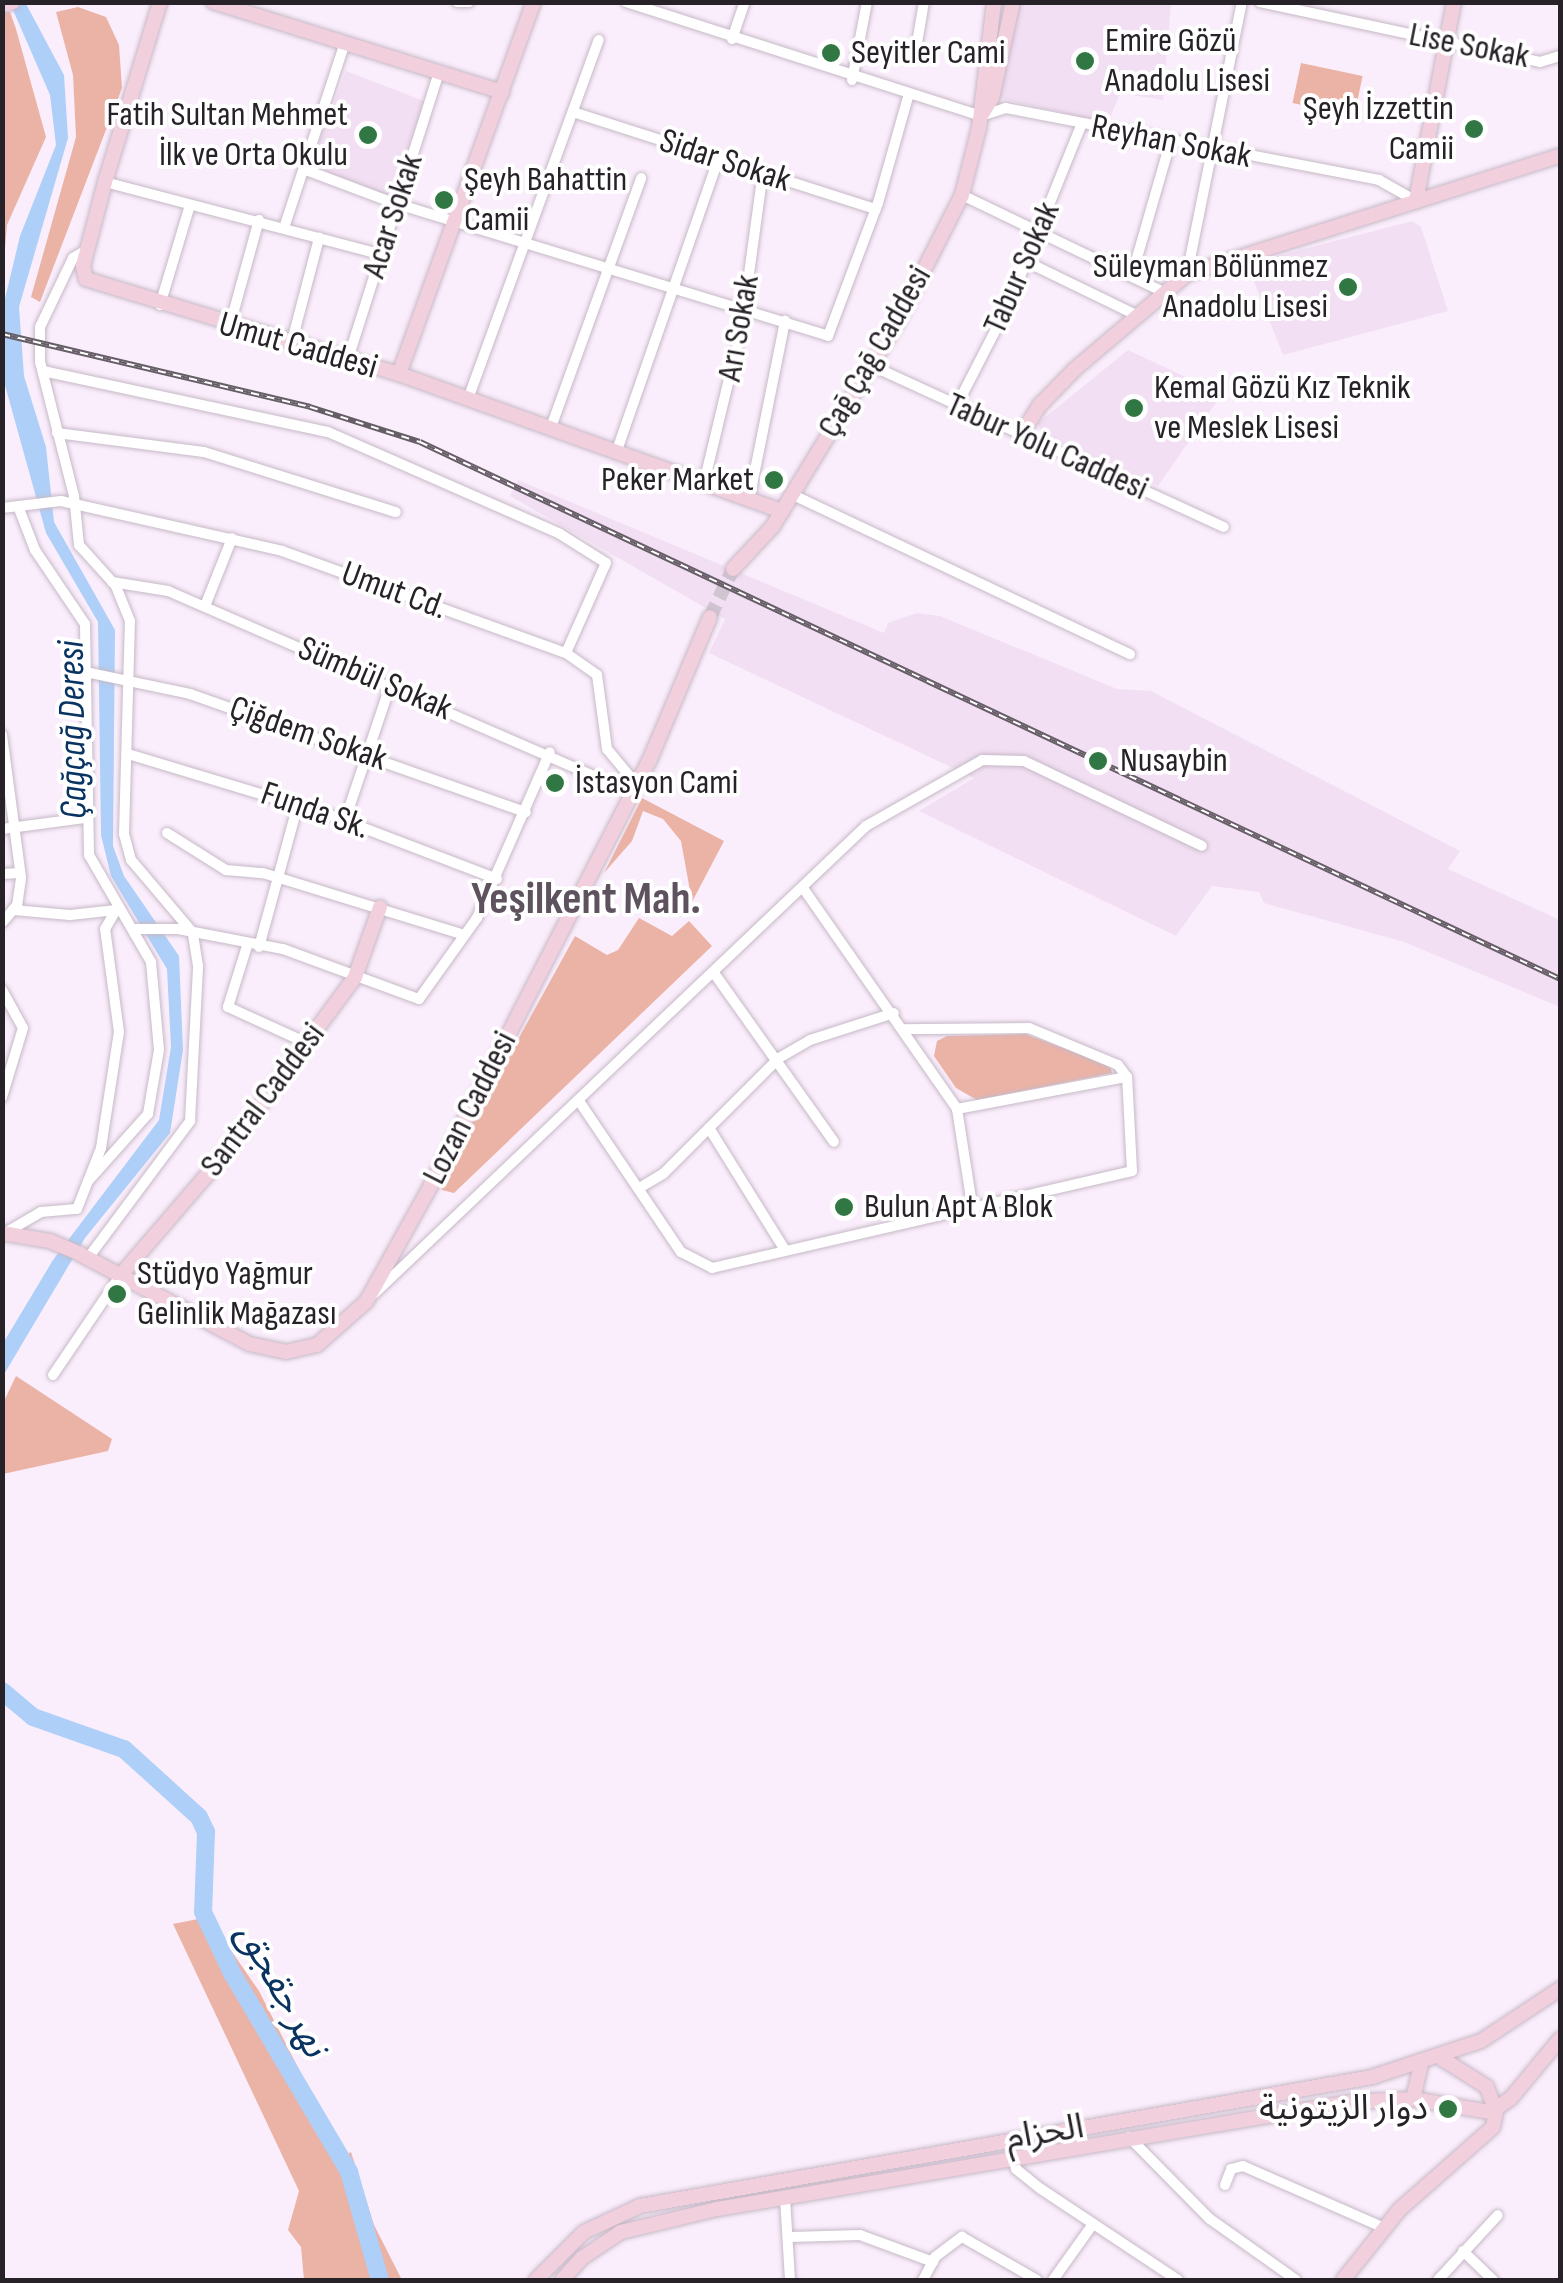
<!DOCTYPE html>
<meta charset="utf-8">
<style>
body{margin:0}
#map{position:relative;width:1563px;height:2283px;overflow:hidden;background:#fbeefc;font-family:"Sofia Sans Condensed","Noto Sans Arabic",sans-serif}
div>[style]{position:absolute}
.built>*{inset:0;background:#f2dff3;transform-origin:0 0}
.green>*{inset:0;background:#ebb3a6;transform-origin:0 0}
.water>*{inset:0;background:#aecff8}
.river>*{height:18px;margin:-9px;padding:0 9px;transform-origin:9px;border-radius:9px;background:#aecff8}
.secondary-tunnel>*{height:14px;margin-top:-7px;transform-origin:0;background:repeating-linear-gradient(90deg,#d1c5d2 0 14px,transparent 0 21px)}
.roads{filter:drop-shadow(0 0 2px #c6b9c7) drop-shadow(0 0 2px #c6b9c7)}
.street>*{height:10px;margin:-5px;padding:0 5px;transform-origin:5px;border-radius:5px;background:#fff}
.secondary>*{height:14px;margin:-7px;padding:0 7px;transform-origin:7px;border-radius:7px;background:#f2cfdc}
.rail>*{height:6px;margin-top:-3px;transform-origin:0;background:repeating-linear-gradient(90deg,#fff 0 8px,#665e67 0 16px);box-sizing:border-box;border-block:2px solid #665e67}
.dots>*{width:28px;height:28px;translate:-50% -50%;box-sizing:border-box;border:5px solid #fff;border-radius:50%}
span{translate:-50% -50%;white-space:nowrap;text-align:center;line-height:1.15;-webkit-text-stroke:8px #fff;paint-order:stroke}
.poi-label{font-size:35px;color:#272228}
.left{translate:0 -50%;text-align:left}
.right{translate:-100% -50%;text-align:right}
.street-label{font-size:35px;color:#272228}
.water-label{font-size:38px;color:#093361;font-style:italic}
.district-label{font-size:45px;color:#5d525e;font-weight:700}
.frame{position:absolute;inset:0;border:5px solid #272228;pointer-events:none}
</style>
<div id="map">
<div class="built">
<i style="clip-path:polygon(1018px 3px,1171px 3px,1163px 100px,1120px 93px,1108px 123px,998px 98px)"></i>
<i style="left:346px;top:71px;width:85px;height:103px;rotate:21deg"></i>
<i style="clip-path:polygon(1412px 221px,1421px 227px,1448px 311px,1283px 355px,1247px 264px)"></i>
<i style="clip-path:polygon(1128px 350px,1222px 394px,1158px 486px,1042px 435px,1038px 423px)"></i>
<i style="clip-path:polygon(518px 480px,884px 633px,888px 623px,917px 613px,940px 616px,1117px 689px,1151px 691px,1460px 851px,1448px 869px,1560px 920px,1560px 1007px,1404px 942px,1264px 903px,1259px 892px,1212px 886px,1176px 936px,919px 811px,974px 778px,709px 653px,725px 619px,510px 496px)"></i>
</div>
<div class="green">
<i style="clip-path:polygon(78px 7px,106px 17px,119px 45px,122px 88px,40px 302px,31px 297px,76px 137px,73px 75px,56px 12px)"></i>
<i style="clip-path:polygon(3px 12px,10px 12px,16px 29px,46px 137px,7px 225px,3px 273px)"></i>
<i style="left:1301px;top:63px;width:63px;height:41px;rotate:12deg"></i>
<i style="clip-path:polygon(642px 798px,724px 841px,692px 902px,681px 841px,663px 819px,643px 811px,632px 841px,604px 873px)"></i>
<i style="clip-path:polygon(639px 918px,672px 936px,689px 921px,712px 946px,454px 1193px,442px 1190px,439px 1183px,575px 936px,607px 955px,618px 950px)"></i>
<i style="clip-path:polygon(1025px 1034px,1110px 1065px,1112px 1073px,977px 1100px,956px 1088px,934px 1056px,937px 1041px,947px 1036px)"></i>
<i style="clip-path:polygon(16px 1376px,112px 1439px,108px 1451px,3px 1474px,3px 1403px)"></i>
<i style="clip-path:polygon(208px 1917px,259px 1991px,343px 2156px,351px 2152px,374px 2225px,402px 2280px,304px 2280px,301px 2247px,288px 2230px,299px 2191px,173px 1924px)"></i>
</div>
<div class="water">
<i style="clip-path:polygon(25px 2px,64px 75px,68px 138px,19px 307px,24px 376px,46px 447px,54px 522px,115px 630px,113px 846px,124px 876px,179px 956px,183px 1050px,170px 1133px,85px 1238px,3px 1376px,2px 1345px,53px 1260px,159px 1120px,171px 1047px,167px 969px,111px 876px,101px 835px,98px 622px,46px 533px,3px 378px,3px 307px,20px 236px,56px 145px,50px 95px,10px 3px)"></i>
</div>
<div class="river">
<i style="left:2px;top:1691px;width:40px;rotate:40deg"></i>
<i style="left:33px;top:1717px;width:96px;rotate:19.4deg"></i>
<i style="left:124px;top:1749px;width:101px;rotate:42.2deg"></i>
<i style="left:199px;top:1817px;width:17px;rotate:65deg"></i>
<i style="left:206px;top:1832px;width:80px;rotate:92.1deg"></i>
<i style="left:203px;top:1912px;width:68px;rotate:64.6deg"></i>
<i style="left:232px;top:1973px;width:231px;rotate:59.5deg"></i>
<i style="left:349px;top:2172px;width:112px;rotate:74deg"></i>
</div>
<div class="secondary-tunnel">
<i style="left:710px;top:617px;width:53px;rotate:-64.4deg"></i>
</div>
<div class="roads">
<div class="street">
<i style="left:457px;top:2px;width:12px"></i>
<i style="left:626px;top:2px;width:373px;rotate:17.8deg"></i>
<i style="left:981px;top:116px;width:26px;rotate:-18deg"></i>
<i style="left:1006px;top:108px;width:380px;rotate:10.9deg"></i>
<i style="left:1379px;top:180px;width:43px;rotate:29.6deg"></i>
<i style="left:1260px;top:2px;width:286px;rotate:12.1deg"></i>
<i style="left:1540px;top:62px;width:21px;rotate:-17deg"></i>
<i style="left:732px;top:39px;width:39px;rotate:-71deg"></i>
<i style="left:915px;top:55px;width:54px;rotate:-80.4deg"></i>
<i style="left:852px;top:80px;width:79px;rotate:-79.1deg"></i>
<i style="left:573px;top:112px;width:318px;rotate:17.8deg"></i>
<i style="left:306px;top:170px;width:94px;rotate:20.6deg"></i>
<i style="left:394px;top:203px;width:454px;rotate:17deg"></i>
<i style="left:828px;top:336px;width:142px;rotate:-69.4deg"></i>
<i style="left:878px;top:203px;width:110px;rotate:-74.2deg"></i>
<i style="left:105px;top:182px;width:283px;rotate:14.7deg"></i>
<i style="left:962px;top:195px;width:226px;rotate:25.7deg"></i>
<i style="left:284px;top:228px;width:195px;rotate:-71.8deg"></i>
<i style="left:1027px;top:262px;width:123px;rotate:25.9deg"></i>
<i style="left:1187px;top:274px;width:278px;rotate:-78.6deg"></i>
<i style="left:1132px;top:275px;width:137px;rotate:-73.9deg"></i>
<i style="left:160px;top:305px;width:104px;rotate:-73.3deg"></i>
<i style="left:230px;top:325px;width:109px;rotate:-74.6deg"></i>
<i style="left:291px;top:345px;width:111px;rotate:-75.3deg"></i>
<i style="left:348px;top:359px;width:301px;rotate:-72.4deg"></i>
<i style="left:870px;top:365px;width:389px;rotate:24.6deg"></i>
<i style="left:43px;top:371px;width:291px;rotate:12.1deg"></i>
<i style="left:328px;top:432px;width:253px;rotate:23.7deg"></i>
<i style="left:560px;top:534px;width:54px;rotate:32.2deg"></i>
<i style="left:606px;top:563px;width:98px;rotate:114deg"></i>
<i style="left:468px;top:399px;width:382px;rotate:-70deg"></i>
<i style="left:956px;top:407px;width:116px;rotate:-62.8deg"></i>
<i style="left:1009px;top:304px;width:192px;rotate:-68deg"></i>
<i style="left:550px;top:430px;width:268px;rotate:-70.1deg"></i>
<i style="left:57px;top:433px;width:148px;rotate:7.4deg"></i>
<i style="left:204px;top:452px;width:201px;rotate:17.4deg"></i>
<i style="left:616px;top:453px;width:313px;rotate:-70.8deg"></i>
<i style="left:704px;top:483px;width:163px;rotate:-76.5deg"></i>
<i style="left:742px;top:325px;width:154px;rotate:-82.2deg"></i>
<i style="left:791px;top:494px;width:375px;rotate:25.3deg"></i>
<i style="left:749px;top:500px;width:183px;rotate:-78.6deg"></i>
<i style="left:18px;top:506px;width:47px;rotate:68.9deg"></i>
<i style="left:35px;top:550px;width:89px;rotate:56deg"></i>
<i style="left:85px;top:624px;width:231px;rotate:89deg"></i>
<i style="left:89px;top:855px;width:124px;rotate:59.9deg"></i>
<i style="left:151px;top:962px;width:88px;rotate:84.8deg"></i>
<i style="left:159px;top:1050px;width:65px;rotate:99.8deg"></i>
<i style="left:148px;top:1114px;width:90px;rotate:131.8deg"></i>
<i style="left:2px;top:508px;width:59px;rotate:-6.8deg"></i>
<i style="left:61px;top:501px;width:227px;rotate:12.7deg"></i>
<i style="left:282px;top:551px;width:302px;rotate:19.8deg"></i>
<i style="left:566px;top:653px;width:38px;rotate:35deg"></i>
<i style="left:597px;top:675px;width:75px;rotate:82.3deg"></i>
<i style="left:607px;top:749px;width:47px;rotate:50.2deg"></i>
<i style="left:112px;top:582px;width:57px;rotate:9.1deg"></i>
<i style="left:168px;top:591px;width:507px;rotate:23.48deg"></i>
<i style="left:205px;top:606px;width:73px;rotate:-68.3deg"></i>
<i style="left:85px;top:672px;width:107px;rotate:11.8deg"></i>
<i style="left:190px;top:694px;width:356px;rotate:19.4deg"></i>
<i style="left:2px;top:735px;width:144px;rotate:82.4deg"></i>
<i style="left:21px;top:878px;width:27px;rotate:98deg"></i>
<i style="left:17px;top:905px;width:23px;rotate:130deg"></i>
<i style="left:128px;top:754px;width:208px;rotate:16.8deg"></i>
<i style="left:327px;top:814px;width:182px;rotate:20.9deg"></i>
<i style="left:345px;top:820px;width:141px;rotate:-71.4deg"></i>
<i style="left:2px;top:829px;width:85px;rotate:-7.5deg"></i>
<i style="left:167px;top:833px;width:70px;rotate:32.1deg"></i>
<i style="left:226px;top:870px;width:37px;rotate:5deg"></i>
<i style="left:263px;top:873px;width:210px;rotate:17.1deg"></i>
<i style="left:2px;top:874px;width:18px;rotate:-3deg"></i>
<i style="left:803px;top:888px;width:269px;rotate:55.1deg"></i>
<i style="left:957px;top:1109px;width:97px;rotate:81.1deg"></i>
<i style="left:133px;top:929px;width:45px"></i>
<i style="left:178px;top:929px;width:107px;rotate:10.8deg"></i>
<i style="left:283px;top:949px;width:145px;rotate:20.2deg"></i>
<i style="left:419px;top:999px;width:100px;rotate:-54.4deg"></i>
<i style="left:477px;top:918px;width:181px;rotate:-66.3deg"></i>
<i style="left:247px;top:946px;width:64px;rotate:107.3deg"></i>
<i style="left:228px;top:1007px;width:87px;rotate:24.5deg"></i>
<i style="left:259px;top:947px;width:148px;rotate:-74.7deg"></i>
<i style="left:714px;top:973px;width:207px;rotate:54.6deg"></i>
<i style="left:2px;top:990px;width:43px;rotate:61.1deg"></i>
<i style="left:23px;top:1028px;width:72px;rotate:106.9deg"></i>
<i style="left:579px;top:1101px;width:182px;rotate:56deg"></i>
<i style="left:681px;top:1252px;width:35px;rotate:27deg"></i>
<i style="left:712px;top:1268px;width:431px;rotate:-13deg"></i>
<i style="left:1132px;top:1171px;width:94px;rotate:-93deg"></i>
<i style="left:1127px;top:1077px;width:15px;rotate:-127deg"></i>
<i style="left:1118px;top:1065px;width:96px;rotate:-157.4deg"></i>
<i style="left:1029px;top:1028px;width:124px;rotate:179.5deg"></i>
<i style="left:957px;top:1109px;width:173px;rotate:-10.7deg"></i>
<i style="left:709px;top:1128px;width:144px;rotate:58.1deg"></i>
<i style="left:641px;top:1187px;width:26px;rotate:-31deg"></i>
<i style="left:663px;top:1174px;width:164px;rotate:-45deg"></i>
<i style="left:779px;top:1058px;width:36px;rotate:-30deg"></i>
<i style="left:810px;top:1040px;width:88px;rotate:-17.8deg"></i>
<i style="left:5px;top:1233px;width:42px;rotate:-30.3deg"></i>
<i style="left:41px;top:1212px;width:36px;rotate:-5deg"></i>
<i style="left:77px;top:1209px;width:66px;rotate:-68.5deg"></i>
<i style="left:101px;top:1148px;width:117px;rotate:-81.2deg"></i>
<i style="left:119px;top:1032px;width:104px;rotate:-97.7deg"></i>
<i style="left:105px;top:929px;width:22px;rotate:-60deg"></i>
<i style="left:116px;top:910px;width:46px;rotate:173.8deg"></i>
<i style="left:70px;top:915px;width:57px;rotate:-175deg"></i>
<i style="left:88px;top:1258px;width:171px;rotate:-53.3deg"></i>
<i style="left:190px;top:1121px;width:155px;rotate:-87deg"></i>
<i style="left:198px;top:966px;width:33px;rotate:-99deg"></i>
<i style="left:193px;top:933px;width:96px;rotate:-130.3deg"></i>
<i style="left:131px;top:860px;width:27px;rotate:-105deg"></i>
<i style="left:124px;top:834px;width:213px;rotate:-88.4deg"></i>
<i style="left:130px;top:621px;width:38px;rotate:-112deg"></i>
<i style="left:116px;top:586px;width:55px;rotate:-132.1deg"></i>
<i style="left:79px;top:545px;width:49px;rotate:-95.8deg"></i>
<i style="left:74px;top:496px;width:138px;rotate:-104.2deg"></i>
<i style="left:40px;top:362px;width:35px;rotate:-90deg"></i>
<i style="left:40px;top:327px;width:76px;rotate:-64.4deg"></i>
<i style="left:73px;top:258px;width:17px;rotate:-31deg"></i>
<i style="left:374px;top:1294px;width:679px;rotate:-43.57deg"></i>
<i style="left:866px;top:826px;width:133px;rotate:-29.6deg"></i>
<i style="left:982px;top:760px;width:42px;rotate:1.4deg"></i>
<i style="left:1024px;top:761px;width:197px;rotate:25.5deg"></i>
<i style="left:53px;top:1375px;width:120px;rotate:-55.9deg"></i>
<i style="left:1129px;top:2137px;width:115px;rotate:45.4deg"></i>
<i style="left:1210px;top:2219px;width:105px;rotate:35.3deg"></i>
<i style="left:1013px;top:2157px;width:12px;rotate:76deg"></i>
<i style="left:1016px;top:2169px;width:32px;rotate:39deg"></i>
<i style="left:1041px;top:2189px;width:164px;rotate:33.6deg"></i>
<i style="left:1225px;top:2185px;width:17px;rotate:-69deg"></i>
<i style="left:1231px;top:2169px;width:12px;rotate:-14deg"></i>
<i style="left:1243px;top:2166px;width:154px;rotate:23.7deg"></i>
<i style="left:785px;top:2198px;width:82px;rotate:86.5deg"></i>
<i style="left:790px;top:2237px;width:70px;rotate:-1.6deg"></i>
<i style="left:860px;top:2235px;width:78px;rotate:20.3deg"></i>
<i style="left:1463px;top:2251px;width:42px;rotate:44deg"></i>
<i style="left:923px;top:2280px;width:26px;rotate:-62deg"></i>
<i style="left:935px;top:2257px;width:34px;rotate:-37deg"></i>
<i style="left:962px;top:2237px;width:86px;rotate:29.8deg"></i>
<i style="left:1053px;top:2280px;width:69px;rotate:-54.5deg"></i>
<i style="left:1438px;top:2280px;width:88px;rotate:-47.3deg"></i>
</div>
<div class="secondary">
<i style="left:160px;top:2px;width:188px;rotate:107deg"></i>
<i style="left:105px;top:182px;width:87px;rotate:104.7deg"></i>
<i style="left:83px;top:266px;width:13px;rotate:77deg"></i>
<i style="left:86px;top:279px;width:327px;rotate:16.9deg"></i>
<i style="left:399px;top:374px;width:407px;rotate:19.7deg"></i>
<i style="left:213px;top:2px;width:303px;rotate:17.3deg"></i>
<i style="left:2px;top:5px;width:11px;rotate:-15deg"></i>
<i style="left:981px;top:116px;width:21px;rotate:-59deg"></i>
<i style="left:992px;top:98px;width:98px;rotate:-77.7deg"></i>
<i style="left:1416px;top:201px;width:203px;rotate:-79.2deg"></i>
<i style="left:399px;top:374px;width:396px;rotate:-70.1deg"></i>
<i style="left:1021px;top:435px;width:36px;rotate:-58deg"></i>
<i style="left:1040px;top:405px;width:50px;rotate:-45.8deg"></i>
<i style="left:1075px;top:369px;width:147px;rotate:-40.3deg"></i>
<i style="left:1187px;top:274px;width:391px;rotate:-17.6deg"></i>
<i style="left:733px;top:569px;width:59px;rotate:-47.1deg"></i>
<i style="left:773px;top:526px;width:240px;rotate:-58.6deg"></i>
<i style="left:898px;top:321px;width:141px;rotate:-63.1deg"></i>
<i style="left:962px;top:195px;width:69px;rotate:-75.8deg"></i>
<i style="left:979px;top:128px;width:127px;rotate:-83.2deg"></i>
<i style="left:2px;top:1233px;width:49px;rotate:9.5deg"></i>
<i style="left:50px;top:1241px;width:33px;rotate:23deg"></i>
<i style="left:80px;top:1254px;width:191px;rotate:28deg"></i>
<i style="left:249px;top:1344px;width:38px;rotate:12deg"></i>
<i style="left:286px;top:1352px;width:32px;rotate:-13deg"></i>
<i style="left:317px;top:1345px;width:65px;rotate:-41.3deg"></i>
<i style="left:366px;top:1302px;width:134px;rotate:-60.9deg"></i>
<i style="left:431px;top:1185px;width:479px;rotate:-62.8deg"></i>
<i style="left:650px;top:759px;width:154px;rotate:-67.1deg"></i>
<i style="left:120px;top:1276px;width:152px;rotate:-49.3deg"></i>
<i style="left:219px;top:1161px;width:229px;rotate:-53.5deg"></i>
<i style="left:355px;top:977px;width:74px;rotate:-70.3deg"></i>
<i style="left:1413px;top:2099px;width:35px;rotate:-77deg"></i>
<i style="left:536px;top:2280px;width:68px;rotate:-45deg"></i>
<i style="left:584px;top:2232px;width:62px;rotate:-24.9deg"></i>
<i style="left:640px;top:2206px;width:743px;rotate:-9.99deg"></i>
<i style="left:1372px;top:2077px;width:115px;rotate:-18.3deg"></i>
<i style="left:1481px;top:2041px;width:95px;rotate:-33.4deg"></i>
<i style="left:562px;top:2280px;width:30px;rotate:-48deg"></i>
<i style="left:582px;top:2258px;width:47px;rotate:-33.7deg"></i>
<i style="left:621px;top:2232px;width:99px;rotate:-13.5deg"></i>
<i style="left:717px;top:2209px;width:642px;rotate:-9.59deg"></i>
<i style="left:1350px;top:2102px;width:63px;rotate:-2.7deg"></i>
<i style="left:1413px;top:2099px;width:79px;rotate:9.5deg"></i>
<i style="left:1491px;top:2112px;width:24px;rotate:-35deg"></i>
<i style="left:1511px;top:2098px;width:77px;rotate:-50.3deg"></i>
<i style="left:1343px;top:2280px;width:90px;rotate:-51.3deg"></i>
<i style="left:1399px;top:2210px;width:125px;rotate:-41.4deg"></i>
<i style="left:1493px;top:2127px;width:16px;rotate:-79deg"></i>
<i style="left:1496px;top:2111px;width:26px;rotate:-111deg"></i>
<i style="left:1487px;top:2087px;width:54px;rotate:-147.8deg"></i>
</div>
</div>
<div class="rail">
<i style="left:2px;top:334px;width:317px;rotate:13.3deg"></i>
<i style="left:310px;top:407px;width:115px;rotate:17.7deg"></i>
<i style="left:420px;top:442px;width:1260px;rotate:25.22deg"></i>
</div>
<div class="dots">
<i style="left:831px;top:53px;background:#317744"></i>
<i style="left:1085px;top:61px;background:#317744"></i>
<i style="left:1474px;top:129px;background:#317744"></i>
<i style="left:368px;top:135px;background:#317744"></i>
<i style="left:444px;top:200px;background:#317744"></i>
<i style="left:1348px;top:287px;background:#317744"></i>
<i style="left:1134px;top:408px;background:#317744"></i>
<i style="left:774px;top:480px;background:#317744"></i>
<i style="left:1098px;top:761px;background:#317744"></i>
<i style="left:555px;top:783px;background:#317744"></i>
<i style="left:844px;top:1207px;background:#317744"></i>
<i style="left:117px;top:1294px;background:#317744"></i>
<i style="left:1448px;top:2109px;background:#317744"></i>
</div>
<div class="poi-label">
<span class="left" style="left:1105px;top:61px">Emire Gözü<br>Anadolu Lisesi</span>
<span class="left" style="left:851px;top:53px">Seyitler Cami</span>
<span class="right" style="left:1454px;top:129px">Şeyh İzzettin<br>Camii</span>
<span class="right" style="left:348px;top:135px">Fatih Sultan Mehmet<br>İlk ve Orta Okulu</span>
<span class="left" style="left:464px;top:200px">Şeyh Bahattin<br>Camii</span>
<span class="right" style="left:1328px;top:287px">Süleyman Bölünmez<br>Anadolu Lisesi</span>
<span class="left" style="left:1154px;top:408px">Kemal Gözü Kız Teknik<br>ve Meslek Lisesi</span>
<span class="right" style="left:754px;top:480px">Peker Market</span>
<span class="left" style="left:1120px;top:761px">Nusaybin</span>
<span class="left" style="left:575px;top:783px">İstasyon Cami</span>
<span class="left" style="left:864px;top:1207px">Bulun Apt A Blok</span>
<span class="left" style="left:137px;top:1294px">Stüdyo Yağmur<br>Gelinlik Mağazası</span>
<span class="right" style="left:1428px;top:2109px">دوار الزيتونية</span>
</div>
<div class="street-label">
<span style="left:1469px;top:46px;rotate:11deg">Lise Sokak</span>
<span style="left:1171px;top:142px;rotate:11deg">Reyhan Sokak</span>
<span style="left:725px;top:161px;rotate:18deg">Sidar Sokak</span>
<span style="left:393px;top:216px;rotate:-72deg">Acar Sokak</span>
<span style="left:1022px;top:268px;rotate:-66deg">Tabur Sokak</span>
<span style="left:739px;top:328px;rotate:-80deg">Arı Sokak</span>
<span style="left:298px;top:346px;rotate:16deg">Umut Caddesi</span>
<span style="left:875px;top:352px;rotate:-60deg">Çağ Çağ Caddesi</span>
<span style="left:1047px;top:447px;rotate:24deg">Tabur Yolu Caddesi</span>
<span style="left:394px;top:591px;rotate:20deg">Umut Cd.</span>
<span style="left:375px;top:679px;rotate:23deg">Sümbül Sokak</span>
<span style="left:308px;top:734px;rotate:19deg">Çiğdem Sokak</span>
<span style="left:315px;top:811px;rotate:19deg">Funda Sk.</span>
<span style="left:263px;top:1100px;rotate:-53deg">Santral Caddesi</span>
<span style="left:470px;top:1108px;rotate:-63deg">Lozan Caddesi</span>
<span style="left:1045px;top:2133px;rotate:-9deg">الحزام</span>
</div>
<div class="water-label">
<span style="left:73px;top:730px;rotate:-91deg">Çağçağ Deresi</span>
<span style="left:282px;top:1990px;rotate:61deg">نهر جقجق</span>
</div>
<div class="district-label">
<span style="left:586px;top:900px">Yeşilkent Mah.</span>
</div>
<div class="frame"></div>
</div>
